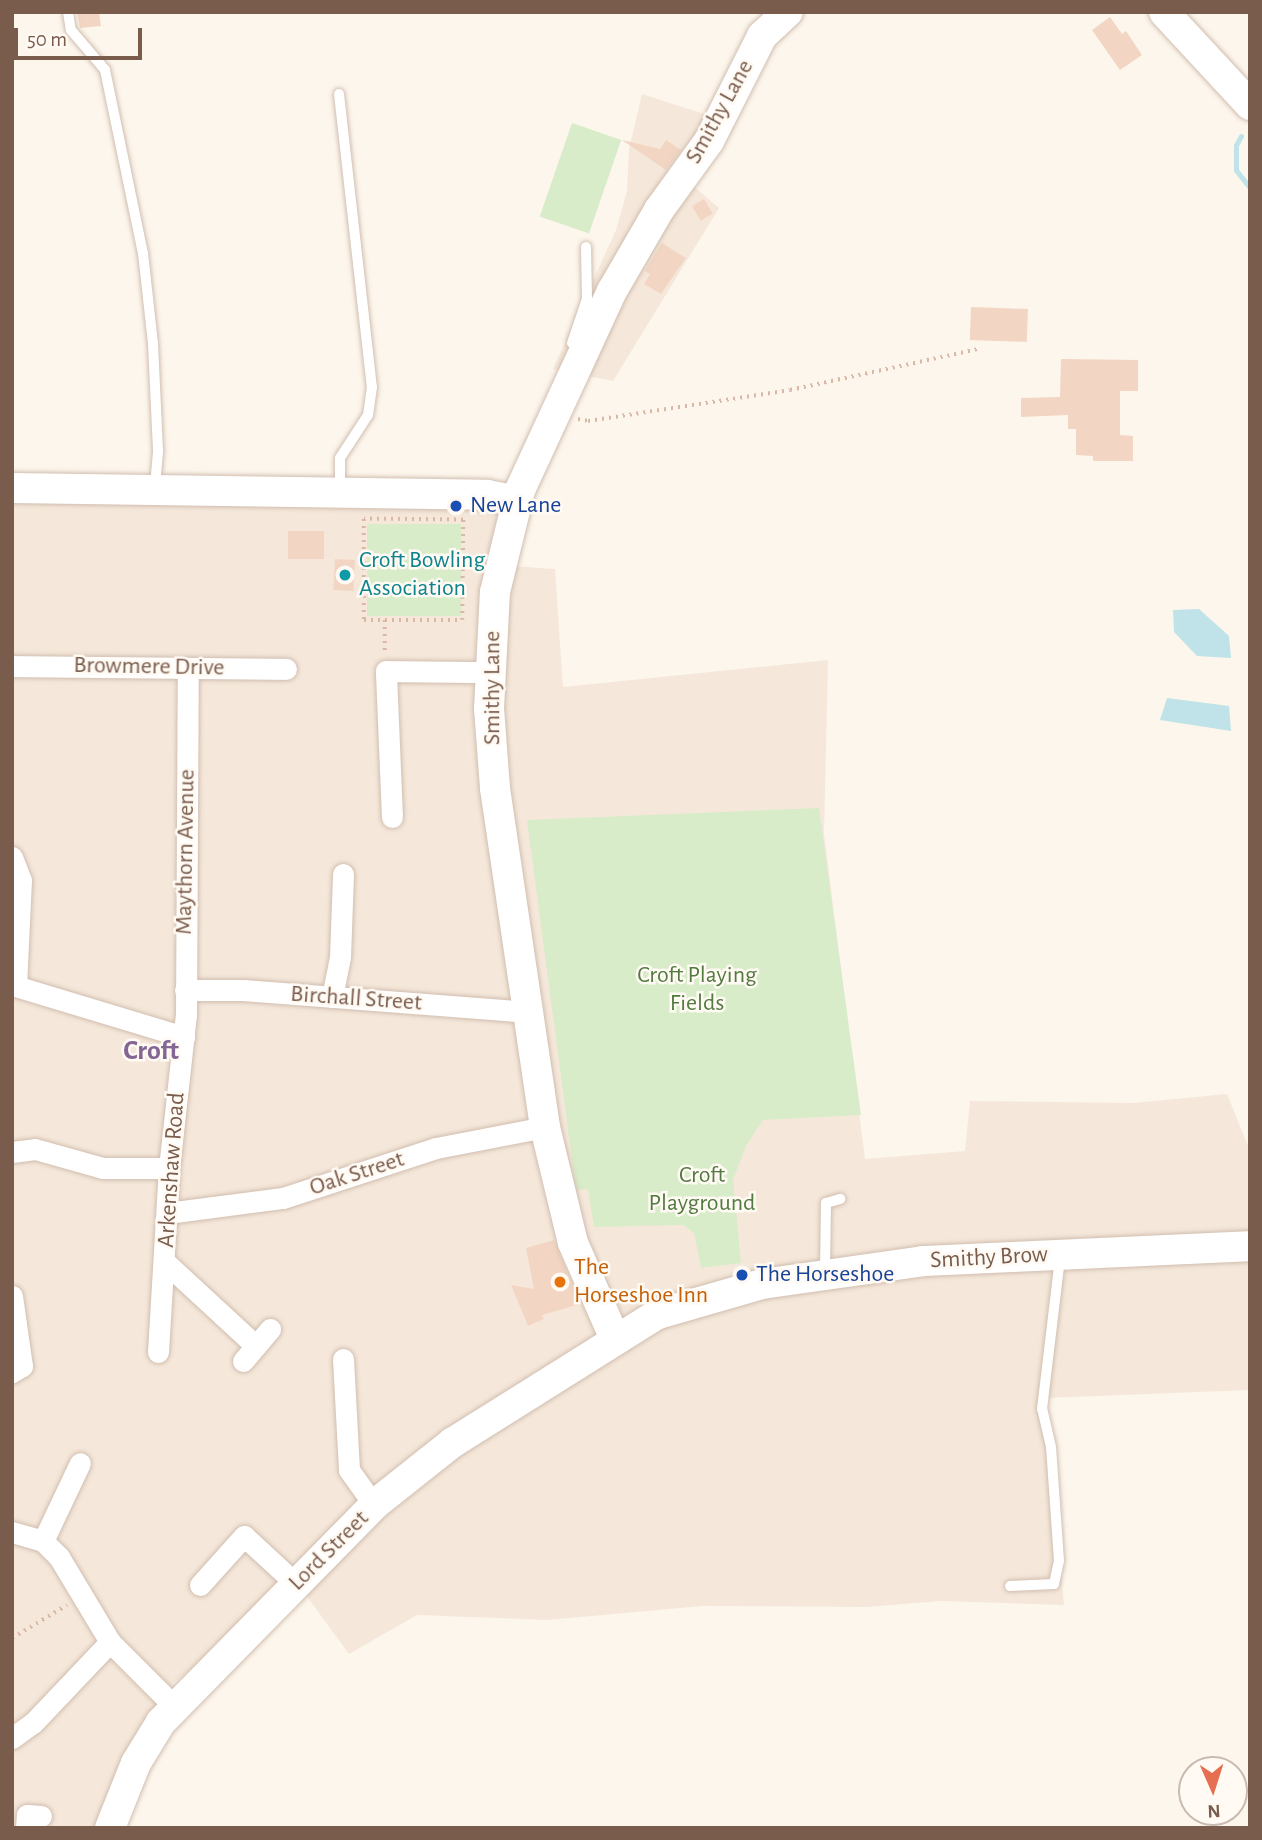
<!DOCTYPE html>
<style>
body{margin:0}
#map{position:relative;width:1262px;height:1840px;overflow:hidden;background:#fdf6ec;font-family:"Alegreya Sans",sans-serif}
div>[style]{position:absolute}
.residential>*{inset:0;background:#f5e8da}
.green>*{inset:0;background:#d8ecc9;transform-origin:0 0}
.water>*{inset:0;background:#bfe3e8}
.stream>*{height:5px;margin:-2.5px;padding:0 2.5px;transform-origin:2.5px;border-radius:2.5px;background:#bfe3e8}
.building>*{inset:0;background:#f3d5c3;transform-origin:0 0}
.path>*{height:3.5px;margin-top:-1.75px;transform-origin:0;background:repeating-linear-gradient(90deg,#d9b8a5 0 2px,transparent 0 7px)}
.roads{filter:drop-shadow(0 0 2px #d1beb0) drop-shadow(0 0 2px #d1beb0)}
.lane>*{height:10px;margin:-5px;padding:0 5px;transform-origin:5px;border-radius:5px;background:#fff}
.street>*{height:21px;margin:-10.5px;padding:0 10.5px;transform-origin:10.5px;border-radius:10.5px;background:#fff}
.secondary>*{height:30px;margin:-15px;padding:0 15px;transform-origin:15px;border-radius:15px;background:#fff}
.dots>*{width:19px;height:19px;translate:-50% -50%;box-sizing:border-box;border:4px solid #fffaf3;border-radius:50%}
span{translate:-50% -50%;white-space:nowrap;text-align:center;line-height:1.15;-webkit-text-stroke:5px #fffaf3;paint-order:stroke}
.street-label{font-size:24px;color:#7a5c4d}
.transit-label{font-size:24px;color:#164399}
.left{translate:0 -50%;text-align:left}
.culture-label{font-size:24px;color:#0d838f}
.park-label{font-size:24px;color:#537a41}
.food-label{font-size:24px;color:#c56008}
.quarter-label{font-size:28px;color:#846695;font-weight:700}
.frame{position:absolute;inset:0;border:14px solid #7a5c4d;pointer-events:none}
.north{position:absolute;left:1178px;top:1756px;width:70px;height:70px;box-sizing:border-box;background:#fffaf3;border:2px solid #cabbb1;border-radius:50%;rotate:177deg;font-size:19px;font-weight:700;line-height:28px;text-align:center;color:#7a5c4d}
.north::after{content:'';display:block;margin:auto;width:24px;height:32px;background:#e76f51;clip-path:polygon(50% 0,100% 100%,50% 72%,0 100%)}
.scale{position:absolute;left:14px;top:28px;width:128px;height:32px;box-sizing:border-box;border:4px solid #7a5c4d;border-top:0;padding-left:9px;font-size:21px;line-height:24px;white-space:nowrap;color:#7a5c4d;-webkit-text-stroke:5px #fffaf3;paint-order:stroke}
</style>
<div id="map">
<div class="residential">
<i style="clip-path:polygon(642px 94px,732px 123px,691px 184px,719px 208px,613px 381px,553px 369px,616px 230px,627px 191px,629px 149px)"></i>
<i style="clip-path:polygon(12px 485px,517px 501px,499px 565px,555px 569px,563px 687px,828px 660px,824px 833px,865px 1159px,965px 1151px,970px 1101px,1133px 1103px,1227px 1094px,1250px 1151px,1250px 1390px,1046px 1398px,1064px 1605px,941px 1601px,866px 1607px,703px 1606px,547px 1620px,417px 1615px,349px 1654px,300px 1587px,169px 1686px,126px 1828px,12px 1828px)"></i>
</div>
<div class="green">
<i style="left:572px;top:123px;width:52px;height:99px;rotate:19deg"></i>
<i style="left:367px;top:524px;width:94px;height:92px"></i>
<i style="clip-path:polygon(819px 808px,861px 1115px,763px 1120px,746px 1146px,733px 1180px,741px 1263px,701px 1268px,694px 1233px,683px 1225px,594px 1227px,588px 1189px,576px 1190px,527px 820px)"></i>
</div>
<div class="water">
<i style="clip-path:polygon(1199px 609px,1229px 636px,1231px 658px,1197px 656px,1174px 632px,1173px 610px)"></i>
<i style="clip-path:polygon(1167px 698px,1229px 706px,1231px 731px,1160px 720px)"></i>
</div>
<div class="stream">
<i style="left:1241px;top:136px;width:10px;rotate:119deg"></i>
<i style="left:1236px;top:145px;width:25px;rotate:90deg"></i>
<i style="left:1236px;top:170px;width:23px;rotate:52deg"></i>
</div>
<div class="building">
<i style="clip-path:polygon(77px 12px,99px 12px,101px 26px,80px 28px)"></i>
<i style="clip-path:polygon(1110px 17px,1122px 34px,1126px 31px,1142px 55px,1120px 70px,1092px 30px)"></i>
<i style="clip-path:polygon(622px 140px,660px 149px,666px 140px,681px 150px,666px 170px)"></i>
<i style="left:704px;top:199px;width:17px;height:14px;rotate:59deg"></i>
<i style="clip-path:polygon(662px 243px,686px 258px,661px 294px,644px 284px,650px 274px,645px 271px)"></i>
<i style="left:971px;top:307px;width:57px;height:33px;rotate:2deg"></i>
<i style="clip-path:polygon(1061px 359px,1138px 360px,1138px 391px,1120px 391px,1120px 435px,1133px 436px,1133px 461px,1093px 461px,1093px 456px,1076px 455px,1076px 429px,1068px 429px,1068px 415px,1021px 417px,1021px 398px,1060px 397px)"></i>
<i style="left:288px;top:531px;width:36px;height:28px"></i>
<i style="left:335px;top:559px;width:20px;height:31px;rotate:3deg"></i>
<i style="clip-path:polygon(554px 1240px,580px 1304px,542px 1315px,544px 1319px,528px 1326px,511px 1285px,534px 1289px,526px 1248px)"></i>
</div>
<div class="path">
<i style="left:578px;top:419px;width:10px;rotate:11deg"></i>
<i style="left:588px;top:421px;width:204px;rotate:-8.7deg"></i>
<i style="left:790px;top:390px;width:192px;rotate:-12.3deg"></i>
<i style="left:385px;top:620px;width:77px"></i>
<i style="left:462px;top:620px;width:100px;rotate:-89.4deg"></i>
<i style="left:463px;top:520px;width:99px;rotate:-179.4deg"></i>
<i style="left:364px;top:519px;width:101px;rotate:90deg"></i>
<i style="left:364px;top:620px;width:21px"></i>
<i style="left:385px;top:620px;width:32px;rotate:90deg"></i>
<i style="left:622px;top:1295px;width:17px;rotate:28deg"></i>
<i style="left:12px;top:1638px;width:64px;rotate:-31deg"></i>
</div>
<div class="roads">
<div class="lane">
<i style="left:68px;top:12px;width:18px;rotate:81deg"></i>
<i style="left:71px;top:30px;width:52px;rotate:49.6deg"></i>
<i style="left:105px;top:70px;width:187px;rotate:78.3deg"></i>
<i style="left:143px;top:253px;width:92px;rotate:83.7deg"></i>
<i style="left:153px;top:344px;width:108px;rotate:87.3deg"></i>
<i style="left:158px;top:452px;width:37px;rotate:95deg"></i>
<i style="left:339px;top:94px;width:295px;rotate:83.6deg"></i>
<i style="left:372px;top:387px;width:28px;rotate:98deg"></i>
<i style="left:368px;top:415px;width:51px;rotate:123.1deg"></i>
<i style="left:340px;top:458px;width:32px;rotate:90deg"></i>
<i style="left:572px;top:343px;width:46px;rotate:-71.2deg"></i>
<i style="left:587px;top:299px;width:52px;rotate:-91.1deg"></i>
<i style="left:825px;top:1272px;width:69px;rotate:-89.2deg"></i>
<i style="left:826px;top:1203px;width:15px;rotate:-16deg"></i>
<i style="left:1010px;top:1586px;width:44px;rotate:-2.6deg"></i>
<i style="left:1054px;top:1584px;width:24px;rotate:-78deg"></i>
<i style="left:1059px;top:1561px;width:114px;rotate:-94deg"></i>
<i style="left:1051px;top:1447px;width:39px;rotate:-103deg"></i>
<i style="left:1042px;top:1409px;width:152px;rotate:-83.2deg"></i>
</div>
<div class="street">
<i style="left:12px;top:666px;width:274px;rotate:0.6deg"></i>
<i style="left:392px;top:817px;width:146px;rotate:-92.4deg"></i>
<i style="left:386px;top:671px;width:103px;rotate:0.6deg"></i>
<i style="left:12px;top:857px;width:25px;rotate:69deg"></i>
<i style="left:21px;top:880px;width:106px;rotate:92.7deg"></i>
<i style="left:12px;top:985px;width:180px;rotate:16.8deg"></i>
<i style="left:185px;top:990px;width:58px"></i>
<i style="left:243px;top:990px;width:285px;rotate:4.4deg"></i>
<i style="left:332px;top:997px;width:41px;rotate:-78.7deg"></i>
<i style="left:340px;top:957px;width:83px;rotate:-87.9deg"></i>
<i style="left:12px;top:1152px;width:23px;rotate:-7deg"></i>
<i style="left:35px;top:1149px;width:71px;rotate:15.6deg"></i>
<i style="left:103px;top:1168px;width:66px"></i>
<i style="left:167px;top:1213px;width:117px;rotate:-7.4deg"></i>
<i style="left:283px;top:1198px;width:161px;rotate:-18.1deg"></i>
<i style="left:436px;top:1148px;width:111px;rotate:-10.9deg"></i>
<i style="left:166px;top:1263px;width:122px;rotate:42.7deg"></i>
<i style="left:12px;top:1296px;width:71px;rotate:81.9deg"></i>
<i style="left:22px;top:1366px;width:12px;rotate:149deg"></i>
<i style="left:158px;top:1352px;width:184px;rotate:-86.6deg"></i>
<i style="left:169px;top:1168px;width:154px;rotate:-83.7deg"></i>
<i style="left:186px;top:1015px;width:347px;rotate:-89.7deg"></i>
<i style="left:343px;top:1359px;width:111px;rotate:86.9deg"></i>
<i style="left:349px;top:1470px;width:43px;rotate:54.5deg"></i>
<i style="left:243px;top:1361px;width:42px;rotate:-49.8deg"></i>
<i style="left:12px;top:1532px;width:32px;rotate:16deg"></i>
<i style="left:43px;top:1541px;width:23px;rotate:45deg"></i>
<i style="left:59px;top:1557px;width:99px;rotate:59deg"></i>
<i style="left:110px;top:1642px;width:92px;rotate:45deg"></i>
<i style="left:43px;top:1541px;width:86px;rotate:-64.6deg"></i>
<i style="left:200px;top:1585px;width:66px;rotate:-48.1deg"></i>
<i style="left:244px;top:1536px;width:71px;rotate:42.7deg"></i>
<i style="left:12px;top:1738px;width:26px;rotate:-36deg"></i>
<i style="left:33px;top:1723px;width:112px;rotate:-46.5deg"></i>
<i style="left:26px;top:1828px;width:13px;rotate:-86deg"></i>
<i style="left:27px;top:1815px;width:14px;rotate:4deg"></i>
</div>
<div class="secondary">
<i style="left:1164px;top:12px;width:127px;rotate:47.2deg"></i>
<i style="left:12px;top:488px;width:475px;rotate:0.8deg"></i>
<i style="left:487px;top:495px;width:31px;rotate:11deg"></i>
<i style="left:615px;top:1339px;width:105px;rotate:-113.6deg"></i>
<i style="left:573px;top:1243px;width:119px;rotate:-103.6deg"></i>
<i style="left:545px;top:1127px;width:343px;rotate:-98.4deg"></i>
<i style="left:495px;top:788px;width:79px;rotate:-94.3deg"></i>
<i style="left:489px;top:709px;width:117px;rotate:-87.1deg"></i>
<i style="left:495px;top:592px;width:105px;rotate:-76.2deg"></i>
<i style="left:520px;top:490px;width:219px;rotate:-65.2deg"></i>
<i style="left:612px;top:291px;width:94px;rotate:-59.9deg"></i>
<i style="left:659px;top:210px;width:85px;rotate:-54.1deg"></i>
<i style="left:709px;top:141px;width:118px;rotate:-63.2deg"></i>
<i style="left:762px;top:36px;width:35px;rotate:-43deg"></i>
<i style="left:110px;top:1828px;width:70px;rotate:-68.2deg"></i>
<i style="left:136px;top:1763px;width:48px;rotate:-58.6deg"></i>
<i style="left:161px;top:1722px;width:304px;rotate:-45.5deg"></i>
<i style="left:374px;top:1505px;width:100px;rotate:-38.5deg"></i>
<i style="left:452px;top:1443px;width:243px;rotate:-32.1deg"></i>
<i style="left:658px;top:1314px;width:108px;rotate:-16.1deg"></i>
<i style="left:762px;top:1284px;width:163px;rotate:-8.1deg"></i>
<i style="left:923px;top:1261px;width:327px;rotate:-2.6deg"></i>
</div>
</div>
<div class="dots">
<i style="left:456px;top:506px;background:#1a4fb4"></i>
<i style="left:345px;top:575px;background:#0f9aa8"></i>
<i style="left:742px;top:1275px;background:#1a4fb4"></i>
<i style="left:560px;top:1282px;background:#e8710a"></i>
</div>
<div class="street-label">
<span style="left:720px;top:112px;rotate:-61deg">Smithy Lane</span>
<span style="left:149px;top:667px;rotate:1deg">Browmere Drive</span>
<span style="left:493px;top:688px;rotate:-90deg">Smithy Lane</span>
<span style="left:186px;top:852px;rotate:-89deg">Maythorn Avenue</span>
<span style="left:356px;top:999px;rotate:4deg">Birchall Street</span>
<span style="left:172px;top:1170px;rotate:-86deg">Arkenshaw Road</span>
<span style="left:357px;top:1174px;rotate:-18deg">Oak Street</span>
<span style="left:989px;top:1258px;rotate:-3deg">Smithy Brow</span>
<span style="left:329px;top:1551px;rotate:-45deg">Lord Street</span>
</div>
<div class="transit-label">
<span class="left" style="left:470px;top:506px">New Lane</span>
<span class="left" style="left:756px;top:1275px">The Horseshoe</span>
</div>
<div class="culture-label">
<span class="left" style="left:359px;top:575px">Croft Bowling<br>Association</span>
</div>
<div class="park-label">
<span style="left:697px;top:990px">Croft Playing<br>Fields</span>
<span style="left:702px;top:1190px">Croft<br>Playground</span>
</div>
<div class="food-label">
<span class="left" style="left:574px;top:1282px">The<br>Horseshoe Inn</span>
</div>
<div class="quarter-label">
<span style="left:151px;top:1051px">Croft</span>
</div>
<div class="frame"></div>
<div class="north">N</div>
<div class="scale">50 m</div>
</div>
